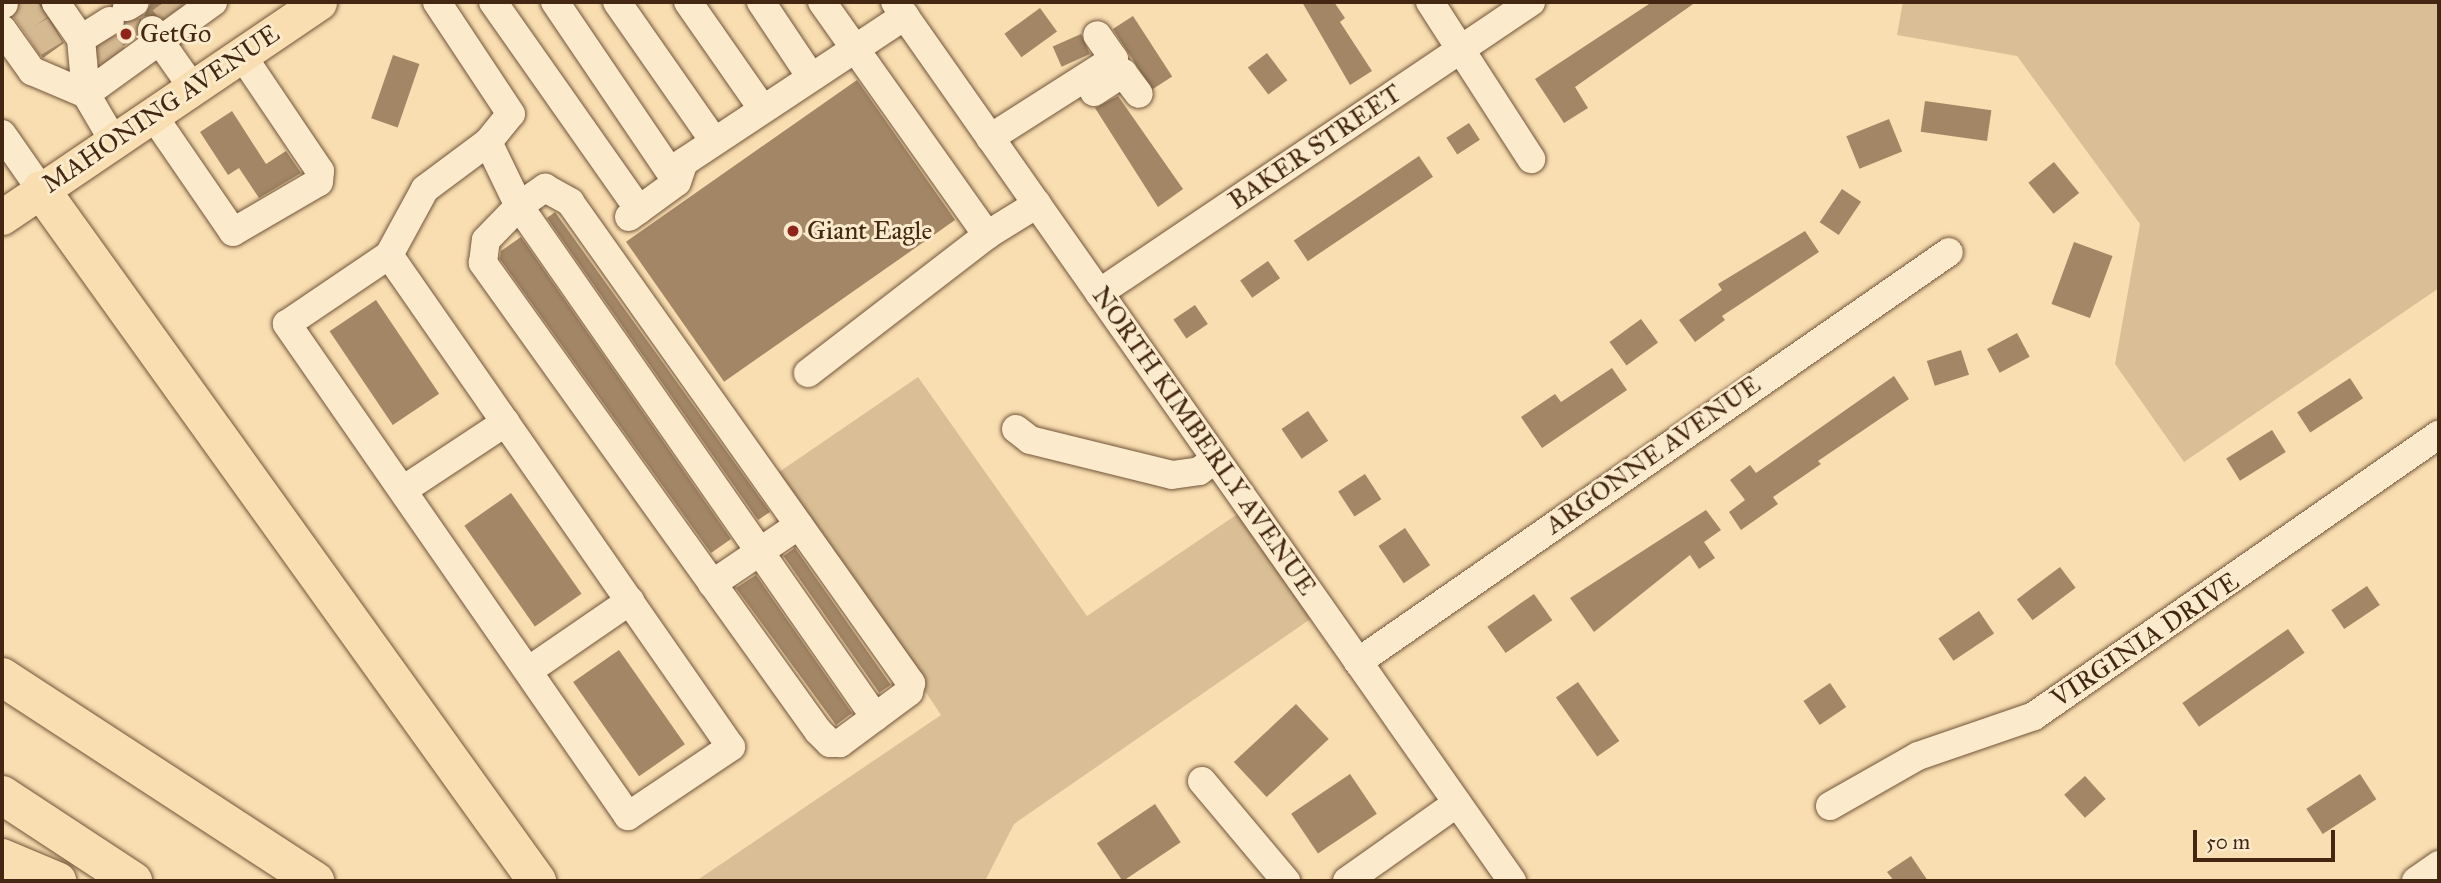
<!DOCTYPE html>
<style>
body{margin:0}
#map{position:relative;width:2441px;height:883px;overflow:hidden;background:#f9deb1;font-family:"IM FELL Great Primer",serif}
div>[style]{position:absolute}
.green>*{inset:0;background:#dabf96}
.building>*{inset:0;background:#a28665;transform-origin:0 0}
.minor-tunnel>*{height:28px;margin-top:-14px;transform-origin:0;background:repeating-linear-gradient(90deg,#d5b991 0 28px,transparent 0 42px)}
.roads{filter:drop-shadow(0 0 2px #71553a) drop-shadow(0 0 2px #71553a)}
.minor>*{height:28px;margin:-14px;padding:0 14px;transform-origin:14px;border-radius:14px;background:#fbeacc}
.major>*{height:35px;margin:-17.5px;padding:0 17.5px;transform-origin:17.5px;border-radius:17.5px;background:#f9deb1}
.highway>*{height:38px;margin:-19px;padding:0 19px;transform-origin:19px;border-radius:19px;background:#f9deb1}
.dots>*{width:19px;height:19px;translate:-50% -50%;box-sizing:border-box;border:4px solid #fbeacc;border-radius:50%}
span{translate:-50% -50%;white-space:nowrap;text-align:center;line-height:1.15;-webkit-text-stroke:6px #fbeacc;paint-order:stroke}
.poi-label{font-size:26px;color:#442712}
.left{translate:0 -50%;text-align:left}
.street-label{font-size:26px;color:#442712}
.frame{position:absolute;inset:0;border:4px solid #442712;pointer-events:none}
.scale{position:absolute;left:2193px;top:830px;width:142px;height:32px;box-sizing:border-box;border:4px solid #442712;border-top:0;padding-left:9px;font-size:21px;line-height:24px;white-space:nowrap;color:#442712;-webkit-text-stroke:5px #fbeacc;paint-order:stroke}
</style>
<div id="map">
<div class="green">
<i style="clip-path:polygon(1903px 2px,2439px 2px,2439px 288px,2184px 462px,2115px 364px,2140px 224px,2017px 56px,1897px 35px)"></i>
<i style="clip-path:polygon(918px 377px,1087px 616px,1248px 507px,1322px 611px,1014px 824px,985px 881px,696px 881px,941px 715px,779px 472px)"></i>
</div>
<div class="building">
<i style="clip-path:polygon(20px 2px,40px 2px,64px 43px,43px 58px,14px 17px)"></i>
<i style="clip-path:polygon(152px 2px,185px 2px,163px 18px,144px 16px)"></i>
<i style="clip-path:polygon(1302px 2px,1334px 2px,1345px 18px,1340px 22px,1372px 71px,1350px 85px)"></i>
<i style="clip-path:polygon(1652px 2px,1696px 2px,1575px 87px,1588px 108px,1564px 123px,1535px 79px)"></i>
<i style="left:1040px;top:8px;width:29px;height:44px;rotate:54deg"></i>
<i style="left:1133px;top:16px;width:72px;height:24px;rotate:57deg"></i>
<i style="clip-path:polygon(141px 18px,137px 36px,100px 63px,98px 48px)"></i>
<i style="left:1081px;top:34px;width:22px;height:31px;rotate:66deg"></i>
<i style="left:1267px;top:53px;width:34px;height:24px;rotate:53deg"></i>
<i style="left:393px;top:55px;width:28px;height:67px;rotate:19deg"></i>
<i style="left:857px;top:80px;width:171px;height:282px;rotate:55deg"></i>
<i style="clip-path:polygon(1118px 96px,1183px 189px,1158px 207px,1095px 108px)"></i>
<i style="left:1925px;top:101px;width:67px;height:31px;rotate:8deg"></i>
<i style="clip-path:polygon(232px 111px,266px 164px,286px 151px,301px 173px,259px 198px,239px 168px,228px 175px,200px 132px)"></i>
<i style="left:1889px;top:119px;width:35px;height:46px;rotate:68deg"></i>
<i style="left:1469px;top:123px;width:20px;height:27px;rotate:57deg"></i>
<i style="left:1419px;top:156px;width:25px;height:151px;rotate:56deg"></i>
<i style="left:2054px;top:162px;width:40px;height:33px;rotate:51deg"></i>
<i style="left:1842px;top:189px;width:23px;height:40px;rotate:34deg"></i>
<i style="clip-path:polygon(555px 212px,770px 512px,758px 520px,547px 218px)"></i>
<i style="clip-path:polygon(1805px 231px,1819px 252px,1722px 316px,1725px 320px,1695px 342px,1679px 320px,1722px 290px,1718px 284px)"></i>
<i style="clip-path:polygon(521px 237px,731px 539px,711px 553px,500px 259px,501px 251px)"></i>
<i style="left:2074px;top:242px;width:41px;height:66px;rotate:20deg"></i>
<i style="left:1268px;top:261px;width:21px;height:34px;rotate:55deg"></i>
<i style="left:376px;top:300px;width:113px;height:56px;rotate:56deg"></i>
<i style="left:1195px;top:305px;width:23px;height:26px;rotate:56deg"></i>
<i style="left:1641px;top:319px;width:29px;height:39px;rotate:54deg"></i>
<i style="left:2017px;top:333px;width:27px;height:34px;rotate:62deg"></i>
<i style="left:1961px;top:350px;width:26px;height:36px;rotate:72deg"></i>
<i style="clip-path:polygon(1612px 368px,1627px 390px,1542px 448px,1521px 417px,1555px 394px,1561px 402px)"></i>
<i style="clip-path:polygon(1894px 376px,1909px 399px,1818px 461px,1821px 464px,1773px 497px,1778px 504px,1741px 530px,1729px 512px,1745px 500px,1730px 480px,1750px 465px,1756px 473px)"></i>
<i style="left:2350px;top:378px;width:24px;height:63px;rotate:57deg"></i>
<i style="left:1308px;top:411px;width:36px;height:32px;rotate:56deg"></i>
<i style="left:2272px;top:430px;width:26px;height:54px;rotate:58deg"></i>
<i style="left:1365px;top:474px;width:30px;height:32px;rotate:57deg"></i>
<i style="left:511px;top:493px;width:123px;height:57px;rotate:55deg"></i>
<i style="clip-path:polygon(1706px 510px,1721px 530px,1704px 542px,1715px 558px,1699px 569px,1690px 555px,1594px 632px,1570px 598px)"></i>
<i style="left:1405px;top:528px;width:45px;height:32px;rotate:56deg"></i>
<i style="left:795px;top:548px;width:167px;height:14px;rotate:55deg"></i>
<i style="left:2060px;top:567px;width:26px;height:54px;rotate:53deg"></i>
<i style="clip-path:polygon(756px 575px,852px 713px,836px 725px,736px 588px)"></i>
<i style="left:2367px;top:586px;width:23px;height:43px;rotate:56deg"></i>
<i style="left:1534px;top:594px;width:32px;height:57px;rotate:55deg"></i>
<i style="left:1979px;top:611px;width:27px;height:49px;rotate:56deg"></i>
<i style="left:2288px;top:629px;width:29px;height:129px;rotate:55deg"></i>
<i style="left:619px;top:650px;width:115px;height:56px;rotate:55deg"></i>
<i style="left:1578px;top:682px;width:72px;height:27px;rotate:55deg"></i>
<i style="left:1830px;top:683px;width:29px;height:32px;rotate:56deg"></i>
<i style="left:1296px;top:704px;width:48px;height:85px;rotate:47deg"></i>
<i style="left:1350px;top:774px;width:48px;height:71px;rotate:56deg"></i>
<i style="left:2360px;top:774px;width:30px;height:64px;rotate:57deg"></i>
<i style="left:2085px;top:776px;width:31px;height:28px;rotate:48deg"></i>
<i style="left:1155px;top:804px;width:46px;height:70px;rotate:56deg"></i>
<i style="clip-path:polygon(1911px 856px,1928px 881px,1894px 881px,1887px 872px)"></i>
</div>
<div class="minor-tunnel">
<i style="left:164px;top:2px;width:17px;rotate:54deg"></i>
<i style="left:118px;top:14px;width:33px;rotate:55deg"></i>
<i style="left:17px;top:22px;width:34px;rotate:-36deg"></i>
<i style="left:100px;top:38px;width:24px;rotate:54deg"></i>
<i style="left:32px;top:44px;width:27px;rotate:-31deg"></i>
</div>
<div class="roads">
<div class="minor">
<i style="left:493px;top:2px;width:254px;rotate:54.9deg"></i>
<i style="left:555px;top:2px;width:217px;rotate:55.9deg"></i>
<i style="left:617px;top:2px;width:169px;rotate:55.1deg"></i>
<i style="left:688px;top:2px;width:129px;rotate:55.1deg"></i>
<i style="left:761px;top:2px;width:90px;rotate:56.3deg"></i>
<i style="left:822px;top:2px;width:286px;rotate:54.7deg"></i>
<i style="left:895px;top:2px;width:1074px;rotate:54.93deg"></i>
<i style="left:1430px;top:2px;width:187px;rotate:57.2deg"></i>
<i style="left:56px;top:3px;width:44px;rotate:55.2deg"></i>
<i style="left:81px;top:39px;width:55px;rotate:84.8deg"></i>
<i style="left:86px;top:94px;width:53px;rotate:59.6deg"></i>
<i style="left:2px;top:5px;width:2px;rotate:-27deg"></i>
<i style="left:127px;top:7px;width:9px;rotate:-32deg"></i>
<i style="left:2px;top:29px;width:52px;rotate:54.5deg"></i>
<i style="left:32px;top:71px;width:59px;rotate:23.1deg"></i>
<i style="left:86px;top:94px;width:157px;rotate:-35.9deg"></i>
<i style="left:152px;top:30px;width:70px;rotate:54.9deg"></i>
<i style="left:81px;top:39px;width:34px;rotate:-32deg"></i>
<i style="left:1094px;top:92px;width:35px;rotate:-33deg"></i>
<i style="left:1123px;top:73px;width:26px;rotate:53deg"></i>
<i style="left:152px;top:114px;width:143px;rotate:55.5deg"></i>
<i style="left:233px;top:232px;width:99px;rotate:-30.2deg"></i>
<i style="left:319px;top:182px;width:11px;rotate:-85deg"></i>
<i style="left:320px;top:171px;width:141px;rotate:-124deg"></i>
<i style="left:2px;top:134px;width:68px;rotate:55.1deg"></i>
<i style="left:990px;top:138px;width:147px;rotate:-32.5deg"></i>
<i style="left:1114px;top:59px;width:29px;rotate:-125deg"></i>
<i style="left:488px;top:142px;width:71px;rotate:64.2deg"></i>
<i style="left:519px;top:206px;width:32px;rotate:-35deg"></i>
<i style="left:545px;top:188px;width:29px;rotate:29deg"></i>
<i style="left:570px;top:202px;width:590px;rotate:54.67deg"></i>
<i style="left:911px;top:683px;width:9px;rotate:103deg"></i>
<i style="left:909px;top:692px;width:86px;rotate:143.5deg"></i>
<i style="left:840px;top:743px;width:10px;rotate:180deg"></i>
<i style="left:830px;top:743px;width:17px;rotate:-135deg"></i>
<i style="left:818px;top:731px;width:576px;rotate:-125.6deg"></i>
<i style="left:483px;top:263px;width:23px;rotate:-83deg"></i>
<i style="left:486px;top:240px;width:47px;rotate:-45.9deg"></i>
<i style="left:519px;top:206px;width:623px;rotate:55.14deg"></i>
<i style="left:629px;top:217px;width:59px;rotate:-36.1deg"></i>
<i style="left:677px;top:182px;width:21px;rotate:-71deg"></i>
<i style="left:684px;top:162px;width:265px;rotate:-33.5deg"></i>
<i style="left:389px;top:255px;width:599px;rotate:55.2deg"></i>
<i style="left:731px;top:747px;width:124px;rotate:146.2deg"></i>
<i style="left:628px;top:816px;width:599px;rotate:-124.73deg"></i>
<i style="left:287px;top:324px;width:123px;rotate:-34.1deg"></i>
<i style="left:389px;top:255px;width:75px;rotate:-61.4deg"></i>
<i style="left:425px;top:189px;width:79px;rotate:-36.7deg"></i>
<i style="left:488px;top:142px;width:36px;rotate:-51deg"></i>
<i style="left:511px;top:114px;width:134px;rotate:-123.5deg"></i>
<i style="left:1099px;top:293px;width:521px;rotate:-33.96deg"></i>
<i style="left:808px;top:373px;width:226px;rotate:-37.6deg"></i>
<i style="left:987px;top:235px;width:59px;rotate:-31.8deg"></i>
<i style="left:1016px;top:429px;width:18px;rotate:38deg"></i>
<i style="left:1030px;top:440px;width:146px;rotate:13.8deg"></i>
<i style="left:1172px;top:475px;width:27px;rotate:-8deg"></i>
<i style="left:1199px;top:471px;width:19px;rotate:-35deg"></i>
<i style="left:403px;top:490px;width:123px;rotate:-33.4deg"></i>
<i style="left:712px;top:584px;width:105px;rotate:-34.1deg"></i>
<i style="left:1358px;top:662px;width:719px;rotate:-34.75deg"></i>
<i style="left:528px;top:671px;width:124px;rotate:-34.5deg"></i>
<i style="left:1202px;top:781px;width:131px;rotate:50deg"></i>
<i style="left:1830px;top:806px;width:101px;rotate:-29.6deg"></i>
<i style="left:1918px;top:756px;width:123px;rotate:-19deg"></i>
<i style="left:2034px;top:716px;width:493px;rotate:-34.8deg"></i>
<i style="left:1347px;top:881px;width:135px;rotate:-35.3deg"></i>
<i style="left:2416px;top:881px;width:28px;rotate:-35deg"></i>
</div>
<div class="major">
<i style="left:2px;top:217px;width:383px;rotate:-34.1deg"></i>
</div>
<div class="highway">
<i style="left:41px;top:190px;width:851px;rotate:54.33deg"></i>
<i style="left:2px;top:677px;width:374px;rotate:33.1deg"></i>
<i style="left:2px;top:795px;width:157px;rotate:33.3deg"></i>
<i style="left:2px;top:858px;width:60px;rotate:22.7deg"></i>
</div>
</div>
<div class="dots">
<i style="left:126px;top:34px;background:#8f2418"></i>
<i style="left:793px;top:231px;background:#8f2418"></i>
</div>
<div class="poi-label">
<span class="left" style="left:140px;top:34px">GetGo</span>
<span class="left" style="left:807px;top:231px">Giant Eagle</span>
</div>
<div class="street-label">
<span style="left:161px;top:109px;rotate:-34deg">MAHONING AVENUE</span>
<span style="left:1315px;top:147px;rotate:-34deg">BAKER STREET</span>
<span style="left:1204px;top:441px;rotate:55deg">NORTH KIMBERLY AVENUE</span>
<span style="left:1653px;top:455px;rotate:-35deg">ARGONNE AVENUE</span>
<span style="left:2145px;top:640px;rotate:-34deg">VIRGINIA DRIVE</span>
</div>
<div class="frame"></div>
<div class="scale">50 m</div>
</div>
